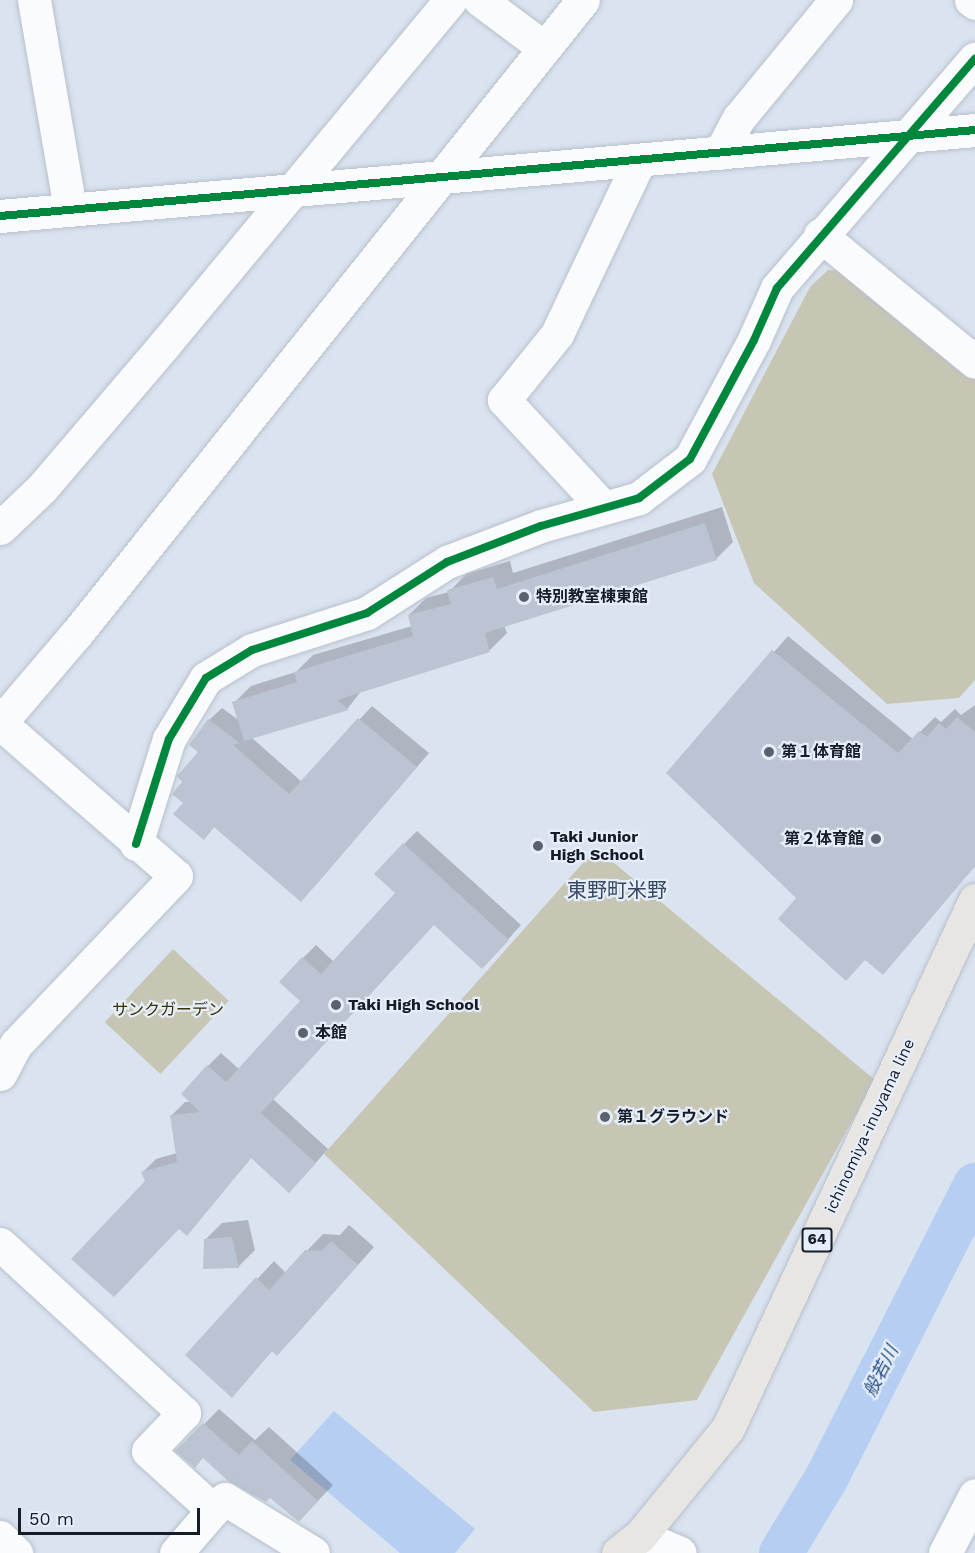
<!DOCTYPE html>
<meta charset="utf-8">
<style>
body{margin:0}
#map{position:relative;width:975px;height:1553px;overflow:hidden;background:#dae3f0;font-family:"Work Sans","Noto Sans JP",sans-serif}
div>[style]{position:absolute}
.green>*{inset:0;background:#c7c6b4;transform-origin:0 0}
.water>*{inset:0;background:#b6cef2}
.shadow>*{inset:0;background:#0003}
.river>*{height:44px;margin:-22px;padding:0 22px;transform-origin:22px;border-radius:22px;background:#b6cef2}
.building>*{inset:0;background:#bac4d2}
.roads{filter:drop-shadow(0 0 2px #b8c0cb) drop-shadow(0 0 2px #b8c0cb)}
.minor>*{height:33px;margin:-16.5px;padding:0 16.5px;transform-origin:16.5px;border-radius:16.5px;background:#f9fbfd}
.major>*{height:33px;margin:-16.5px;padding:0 16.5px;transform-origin:16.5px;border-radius:16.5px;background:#e7e6e3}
.cycleway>*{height:8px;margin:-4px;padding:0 4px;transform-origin:4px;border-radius:4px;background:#00873e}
.dots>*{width:16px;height:16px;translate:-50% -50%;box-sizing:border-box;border:3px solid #e5eefa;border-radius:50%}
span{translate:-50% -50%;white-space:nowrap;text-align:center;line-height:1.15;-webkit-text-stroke:4.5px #e5eefa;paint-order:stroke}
.shield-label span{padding:2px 4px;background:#e5eefa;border:2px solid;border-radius:4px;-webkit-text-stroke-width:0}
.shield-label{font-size:15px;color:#161d28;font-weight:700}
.poi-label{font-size:16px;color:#161d28;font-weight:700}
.left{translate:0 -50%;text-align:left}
.right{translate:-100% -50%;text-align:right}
.park-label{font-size:16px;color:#3a3103}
.street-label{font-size:16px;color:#161d28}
.water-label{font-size:18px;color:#274e86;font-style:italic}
.quarter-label{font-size:20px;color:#364760}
.scale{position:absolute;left:18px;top:1508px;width:182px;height:27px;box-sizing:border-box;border:3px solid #161d28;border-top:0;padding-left:8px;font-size:18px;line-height:21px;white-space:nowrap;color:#161d28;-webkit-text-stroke:4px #e5eefa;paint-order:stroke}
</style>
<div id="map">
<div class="green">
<i style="clip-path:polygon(828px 270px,839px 271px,975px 375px,975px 680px,959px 698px,887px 704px,754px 583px,712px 474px,810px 287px)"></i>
<i style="clip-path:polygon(589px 856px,607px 857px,875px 1080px,697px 1400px,594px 1412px,324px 1154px)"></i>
<i style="left:173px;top:949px;width:76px;height:100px;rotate:43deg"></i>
</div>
<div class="water">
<i style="clip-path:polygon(334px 1411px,475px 1529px,455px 1553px,400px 1553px,290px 1460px)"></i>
</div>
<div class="shadow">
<i style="clip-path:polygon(722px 507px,733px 542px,716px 559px,504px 625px,507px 633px,490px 650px,362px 690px,348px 708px,252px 738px,302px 782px,372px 706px,429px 753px,314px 887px,215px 826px,204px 838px,185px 803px,184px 782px,200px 752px,209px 720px,222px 708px,240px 721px,234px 703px,251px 686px,296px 672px,313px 655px,412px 626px,409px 615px,426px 598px,449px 592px,466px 574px,510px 561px,513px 573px)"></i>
<i style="clip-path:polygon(788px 636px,913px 739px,935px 717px,941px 722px,955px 709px,961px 715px,975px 705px,975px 866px,897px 958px,798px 898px,668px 773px)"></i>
<i style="clip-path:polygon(417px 831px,521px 925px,495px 954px,434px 924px,273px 1099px,328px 1149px,302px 1178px,252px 1157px,187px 1234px,143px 1172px,156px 1159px,177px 1153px,172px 1115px,185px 1102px,191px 1102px,208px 1066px,221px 1053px,239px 1069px,302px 1001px,303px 958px,316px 945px,334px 962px,397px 893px,404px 844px)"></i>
<i style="clip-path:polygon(248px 1220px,255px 1250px,238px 1267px,205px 1240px,222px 1223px)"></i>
<i style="clip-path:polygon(349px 1225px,374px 1247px,294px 1337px,277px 1354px,273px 1350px,232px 1396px,187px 1355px,274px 1261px,286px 1273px,323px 1234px,340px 1235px)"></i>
<i style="clip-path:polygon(219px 1409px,255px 1440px,269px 1427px,333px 1485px,314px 1505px,203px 1457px,178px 1451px)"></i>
</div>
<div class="river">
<i style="left:781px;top:1553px;width:87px;rotate:-58.7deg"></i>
<i style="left:826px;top:1479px;width:330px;rotate:-63.1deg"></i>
</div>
<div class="building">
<i style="clip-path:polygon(705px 523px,717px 560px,485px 633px,490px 652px,337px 700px,349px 710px,244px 741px,232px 702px,297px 682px,294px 672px,413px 636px,408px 615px,451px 604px,447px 590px,493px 577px,497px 589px)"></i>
<i style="clip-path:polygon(772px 650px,898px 753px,919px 731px,927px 737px,939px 723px,946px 729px,957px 717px,975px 732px,975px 866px,883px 975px,865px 960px,846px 981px,778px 919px,796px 898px,666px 773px)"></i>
<i style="clip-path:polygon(358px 718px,417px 767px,301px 902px,214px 827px,204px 840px,173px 814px,183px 803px,172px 794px,182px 782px,177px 776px,198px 752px,189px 745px,208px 719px,240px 743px,233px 745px,289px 794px)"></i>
<i style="clip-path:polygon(403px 843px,509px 940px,482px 969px,434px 925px,261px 1113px,316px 1163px,289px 1193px,251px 1158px,187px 1236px,179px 1229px,114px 1297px,71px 1259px,145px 1181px,141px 1172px,177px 1162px,170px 1115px,200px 1112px,181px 1094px,207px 1065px,226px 1082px,300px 1001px,279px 982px,302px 957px,321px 974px,395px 893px,374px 874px)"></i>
<i style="clip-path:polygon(232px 1237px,239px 1268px,203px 1269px,204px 1239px)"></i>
<i style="clip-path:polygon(331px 1241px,358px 1265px,277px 1356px,272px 1351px,232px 1398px,185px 1355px,256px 1277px,269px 1290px,305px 1250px,321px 1251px)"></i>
<i style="clip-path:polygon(203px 1423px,239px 1455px,252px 1441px,318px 1501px,299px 1522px,270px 1498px,266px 1502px,228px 1481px,203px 1458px,195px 1468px,175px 1451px)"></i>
</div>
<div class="roads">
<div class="minor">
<i style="left:34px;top:0;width:212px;rotate:80.2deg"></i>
<i style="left:480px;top:0;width:79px;rotate:36.7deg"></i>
<i style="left:971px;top:0;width:5px;rotate:37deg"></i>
<i style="left:720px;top:153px;width:40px;rotate:-62deg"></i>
<i style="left:739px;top:118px;width:153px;rotate:-50.6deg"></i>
<i style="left:0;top:216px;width:979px;rotate:-5.04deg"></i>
<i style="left:820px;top:235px;width:200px;rotate:39.3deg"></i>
<i style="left:603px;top:507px;width:146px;rotate:-132.8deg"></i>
<i style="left:504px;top:400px;width:85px;rotate:-51.2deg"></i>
<i style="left:557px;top:334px;width:191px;rotate:-64.6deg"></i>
<i style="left:0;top:528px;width:58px;rotate:-43.6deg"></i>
<i style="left:42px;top:488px;width:188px;rotate:-49.5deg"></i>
<i style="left:164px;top:345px;width:448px;rotate:-50.3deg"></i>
<i style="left:0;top:723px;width:118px;rotate:-49.5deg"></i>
<i style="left:77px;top:633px;width:810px;rotate:-51.36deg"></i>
<i style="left:0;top:723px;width:233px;rotate:41deg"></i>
<i style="left:176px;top:876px;width:232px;rotate:133.6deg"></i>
<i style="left:16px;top:1044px;width:34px;rotate:118deg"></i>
<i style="left:136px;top:844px;width:110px;rotate:-72.6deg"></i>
<i style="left:169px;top:739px;width:71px;rotate:-58.8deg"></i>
<i style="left:206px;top:678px;width:54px;rotate:-31.3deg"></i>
<i style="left:252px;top:650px;width:121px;rotate:-17.8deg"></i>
<i style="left:367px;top:613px;width:95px;rotate:-32.5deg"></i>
<i style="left:447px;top:562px;width:101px;rotate:-21deg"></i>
<i style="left:541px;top:526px;width:102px;rotate:-15.9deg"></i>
<i style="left:639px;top:498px;width:64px;rotate:-37.4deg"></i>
<i style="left:690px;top:459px;width:135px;rotate:-61.7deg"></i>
<i style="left:754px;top:340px;width:57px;rotate:-66.1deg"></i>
<i style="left:777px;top:288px;width:303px;rotate:-49.2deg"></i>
<i style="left:0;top:1244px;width:250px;rotate:42.6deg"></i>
<i style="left:184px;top:1413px;width:52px;rotate:133.5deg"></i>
<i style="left:148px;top:1451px;width:88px;rotate:42.2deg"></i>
<i style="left:213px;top:1510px;width:16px;rotate:-43deg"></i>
<i style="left:225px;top:1499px;width:103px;rotate:31.5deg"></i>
<i style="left:640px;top:1536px;width:43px;rotate:23deg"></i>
<i style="left:0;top:1537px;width:23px;rotate:45deg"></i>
<i style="left:176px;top:1553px;width:57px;rotate:-49.3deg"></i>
<i style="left:945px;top:1553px;width:65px;rotate:-62.7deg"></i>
</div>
<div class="major">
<i style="left:618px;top:1553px;width:28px;rotate:-38deg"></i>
<i style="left:640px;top:1536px;width:139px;rotate:-50.8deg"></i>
<i style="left:728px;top:1428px;width:583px;rotate:-64.93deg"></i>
</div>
</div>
<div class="cycleway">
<i style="left:0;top:216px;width:979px;rotate:-5.04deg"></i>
<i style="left:136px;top:844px;width:110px;rotate:-72.6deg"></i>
<i style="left:169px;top:739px;width:71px;rotate:-58.8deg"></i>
<i style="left:206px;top:678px;width:54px;rotate:-31.3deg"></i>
<i style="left:252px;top:650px;width:121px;rotate:-17.8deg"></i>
<i style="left:367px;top:613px;width:95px;rotate:-32.5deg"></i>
<i style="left:447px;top:562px;width:101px;rotate:-21deg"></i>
<i style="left:541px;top:526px;width:102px;rotate:-15.9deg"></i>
<i style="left:639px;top:498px;width:64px;rotate:-37.4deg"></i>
<i style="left:690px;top:459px;width:135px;rotate:-61.7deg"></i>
<i style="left:754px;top:340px;width:57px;rotate:-66.1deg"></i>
<i style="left:777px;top:288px;width:303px;rotate:-49.2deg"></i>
</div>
<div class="dots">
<i style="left:524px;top:597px;background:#5b626e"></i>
<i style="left:769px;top:752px;background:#5b626e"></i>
<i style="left:876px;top:839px;background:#5b626e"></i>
<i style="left:538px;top:846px;background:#5b626e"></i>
<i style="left:336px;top:1005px;background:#5b626e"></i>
<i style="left:303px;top:1033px;background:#5b626e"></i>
<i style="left:605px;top:1117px;background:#5b626e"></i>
</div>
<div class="shield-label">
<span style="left:817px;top:1240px">64</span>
</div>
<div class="poi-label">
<span class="left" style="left:536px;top:597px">特別教室棟東館</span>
<span class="left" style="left:781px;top:752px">第１体育館</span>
<span class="left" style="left:550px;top:846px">Taki Junior<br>High School</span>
<span class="right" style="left:864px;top:839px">第２体育館</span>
<span class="left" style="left:348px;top:1005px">Taki High School</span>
<span class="left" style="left:315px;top:1033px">本館</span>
<span class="left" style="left:617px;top:1117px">第１グラウンド</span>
</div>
<div class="park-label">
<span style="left:168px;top:1010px">サンクガーデン</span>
</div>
<div class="street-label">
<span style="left:870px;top:1126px;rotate:-65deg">ichinomiya-inuyama line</span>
</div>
<div class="water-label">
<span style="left:881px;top:1371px;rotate:-63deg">般若川</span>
</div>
<div class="quarter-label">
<span style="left:617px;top:890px">東野町米野</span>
</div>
<div class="scale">50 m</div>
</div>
